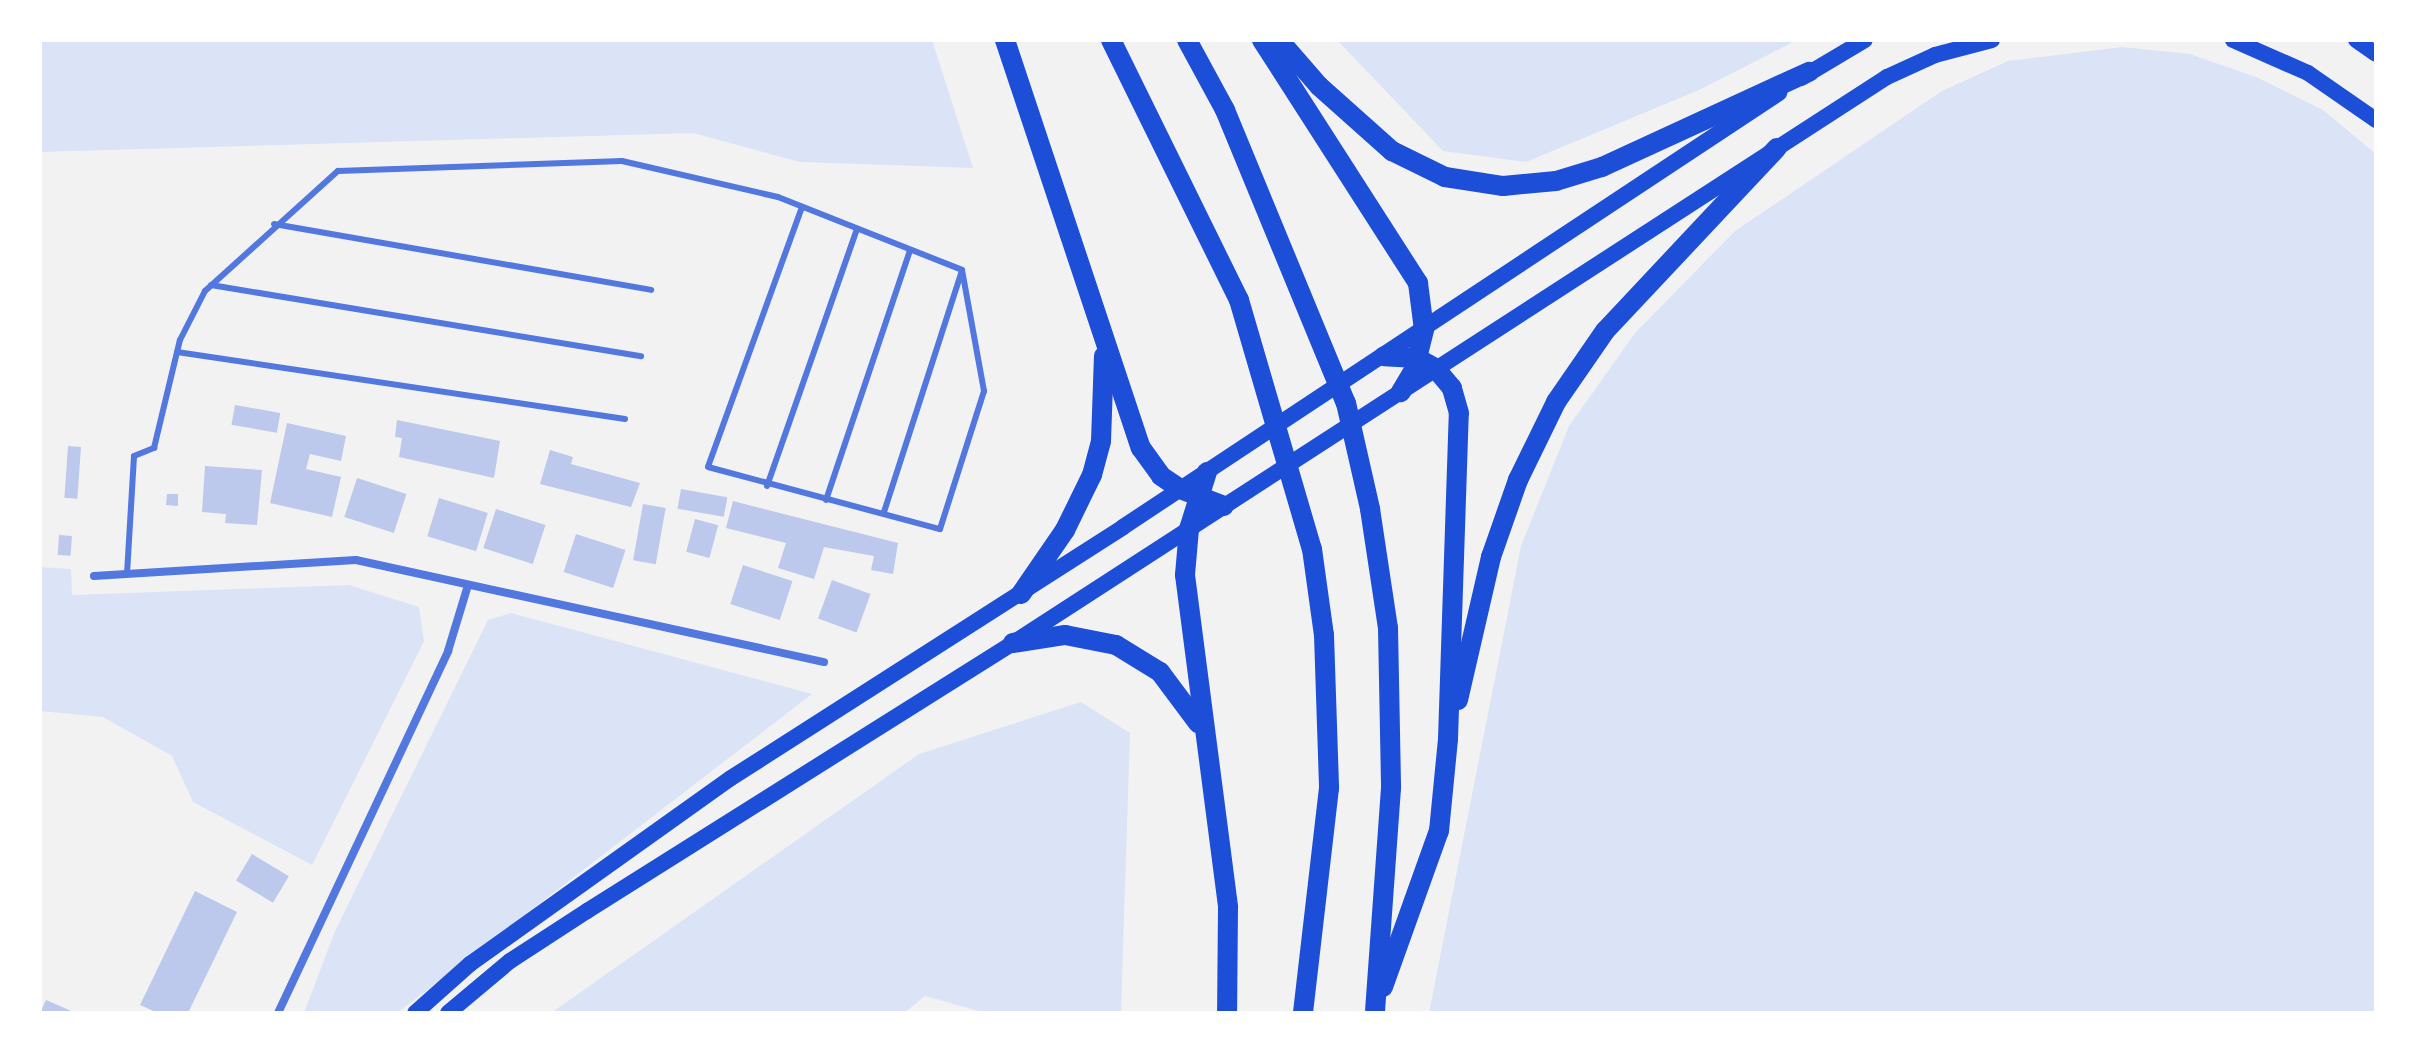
<!DOCTYPE html>
<style>
body{margin:0}
#map{position:relative;width:2416px;height:1053px;overflow:hidden;background:#f2f2f2;font-family:"Open Sans",sans-serif}
div>[style]{position:absolute}
.green>*{inset:0;background:#dbe4f7}
.building>*{inset:0;background:#bdc9ec;transform-origin:0 0}
.service>*{height:6px;margin:-3px;padding:0 3px;transform-origin:3px;border-radius:3px;background:#5277de}
.minor>*{height:8px;margin:-4px;padding:0 4px;transform-origin:4px;border-radius:4px;background:#5277de}
.secondary>*{height:16px;margin:-8px;padding:0 8px;transform-origin:8px;border-radius:8px;background:#1d4ed8}
.trunk>*{height:20px;margin:-10px;padding:0 10px;transform-origin:10px;border-radius:10px;background:#1d4ed8}
span{translate:-50% -50%;white-space:nowrap;text-align:center;line-height:1.15;-webkit-text-stroke:8px #fff;paint-order:stroke}
.frame{position:absolute;inset:0;border:42px solid #fff;pointer-events:none}
</style>
<div id="map">
<div class="green">
<i style="clip-path:polygon(40px 40px,932px 40px,973px 168px,800px 162px,693px 133px,40px 152px)"></i>
<i style="clip-path:polygon(1337px 40px,1797px 40px,1699px 90px,1526px 162px,1443px 151px)"></i>
<i style="clip-path:polygon(2122px 47px,2190px 54px,2256px 77px,2323px 110px,2376px 154px,2376px 1013px,1429px 1013px,1521px 546px,1569px 426px,1635px 333px,1735px 231px,1942px 91px,2008px 61px)"></i>
<i style="clip-path:polygon(40px 567px,71px 569px,72px 595px,349px 585px,419px 607px,424px 641px,312px 865px,193px 802px,172px 756px,103px 717px,40px 711px)"></i>
<i style="clip-path:polygon(511px 613px,812px 694px,397px 1013px,304px 1013px,335px 931px,488px 620px)"></i>
<i style="clip-path:polygon(1081px 702px,1130px 733px,1121px 1013px,986px 1013px,925px 996px,904px 1013px,551px 1013px,919px 754px)"></i>
</div>
<div class="building">
<i style="left:235px;top:405px;width:46px;height:20px;rotate:10deg"></i>
<i style="clip-path:polygon(397px 420px,500px 441px,494px 478px,399px 457px,402px 438px,395px 437px)"></i>
<i style="clip-path:polygon(287px 423px,346px 436px,341px 461px,310px 454px,306px 469px,341px 477px,332px 517px,270px 503px)"></i>
<i style="left:68px;top:446px;width:13px;height:52px;rotate:4deg"></i>
<i style="clip-path:polygon(550px 450px,573px 457px,571px 464px,640px 483px,631px 507px,540px 484px)"></i>
<i style="clip-path:polygon(205px 466px,262px 470px,257px 525px,225px 523px,226px 514px,202px 512px)"></i>
<i style="left:357px;top:478px;width:52px;height:41px;rotate:18deg"></i>
<i style="left:681px;top:489px;width:47px;height:20px;rotate:10deg"></i>
<i style="clip-path:polygon(167px 494px,178px 494px,178px 506px,166px 505px)"></i>
<i style="left:439px;top:498px;width:51px;height:40px;rotate:17deg"></i>
<i style="clip-path:polygon(733px 501px,898px 543px,893px 574px,871px 570px,874px 556px,824px 547px,814px 579px,778px 568px,786px 543px,726px 528px)"></i>
<i style="left:643px;top:504px;width:23px;height:57px;rotate:10deg"></i>
<i style="left:496px;top:509px;width:52px;height:41px;rotate:18deg"></i>
<i style="left:695px;top:519px;width:24px;height:34px;rotate:15deg"></i>
<i style="left:576px;top:534px;width:52px;height:40px;rotate:18deg"></i>
<i style="left:59px;top:535px;width:13px;height:20px;rotate:4deg"></i>
<i style="left:743px;top:565px;width:52px;height:41px;rotate:18deg"></i>
<i style="left:832px;top:580px;width:41px;height:41px;rotate:20deg"></i>
<i style="left:252px;top:854px;width:43px;height:31px;rotate:31deg"></i>
<i style="clip-path:polygon(195px 891px,237px 912px,188px 1013px,158px 1013px,140px 1005px)"></i>
<i style="clip-path:polygon(46px 1000px,76px 1013px,40px 1013px)"></i>
</div>
<div class="service">
<i style="left:802px;top:207px;width:276px;rotate:109.9deg"></i>
<i style="left:708px;top:467px;width:240px;rotate:15deg"></i>
<i style="left:940px;top:529px;width:145px;rotate:-72.3deg"></i>
<i style="left:984px;top:391px;width:123px;rotate:-100.3deg"></i>
<i style="left:274px;top:224px;width:383px;rotate:9.9deg"></i>
<i style="left:211px;top:285px;width:436px;rotate:9.4deg"></i>
<i style="left:177px;top:352px;width:453px;rotate:8.5deg"></i>
<i style="left:767px;top:486px;width:272px;rotate:-70.7deg"></i>
<i style="left:826px;top:500px;width:264px;rotate:-71.4deg"></i>
<i style="left:884px;top:512px;width:251px;rotate:-72.1deg"></i>
<i style="left:127px;top:574px;width:118px;rotate:-86.6deg"></i>
<i style="left:134px;top:456px;width:22px;rotate:-22deg"></i>
<i style="left:154px;top:448px;width:111px;rotate:-76.5deg"></i>
<i style="left:180px;top:340px;width:55px;rotate:-63deg"></i>
<i style="left:205px;top:291px;width:179px;rotate:-42.1deg"></i>
<i style="left:338px;top:171px;width:284px;rotate:-2deg"></i>
<i style="left:622px;top:161px;width:160px;rotate:13deg"></i>
<i style="left:778px;top:197px;width:198px;rotate:21.6deg"></i>
</div>
<div class="minor">
<i style="left:94px;top:576px;width:262px;rotate:-3.5deg"></i>
<i style="left:356px;top:560px;width:479px;rotate:12.3deg"></i>
<i style="left:278px;top:1013px;width:400px;rotate:-64.8deg"></i>
<i style="left:448px;top:651px;width:69px;rotate:-73.1deg"></i>
</div>
<div class="secondary">
<i style="left:2233px;top:40px;width:82px;rotate:23.7deg"></i>
<i style="left:2308px;top:73px;width:83px;rotate:34.7deg"></i>
<i style="left:2356px;top:40px;width:24px;rotate:35deg"></i>
<i style="left:1801px;top:78px;width:74px;rotate:-30.7deg"></i>
<i style="left:415px;top:1013px;width:74px;rotate:-41.7deg"></i>
<i style="left:470px;top:964px;width:320px;rotate:-35.5deg"></i>
<i style="left:731px;top:778px;width:465px;rotate:-32.6deg"></i>
<i style="left:1123px;top:527px;width:787px;rotate:-33.49deg"></i>
<i style="left:448px;top:1013px;width:81px;rotate:-40deg"></i>
<i style="left:510px;top:961px;width:92px;rotate:-33deg"></i>
<i style="left:587px;top:911px;width:503px;rotate:-32.17deg"></i>
<i style="left:1013px;top:643px;width:1041px;rotate:-32.93deg"></i>
<i style="left:1887px;top:77px;width:53px;rotate:-24.6deg"></i>
<i style="left:1935px;top:55px;width:59px;rotate:-14.7deg"></i>
</div>
<div class="trunk">
<i style="left:1005px;top:40px;width:430px;rotate:71.6deg"></i>
<i style="left:1141px;top:448px;width:34px;rotate:54deg"></i>
<i style="left:1161px;top:476px;width:23px;rotate:34deg"></i>
<i style="left:1180px;top:489px;width:47px;rotate:21.1deg"></i>
<i style="left:1111px;top:40px;width:290px;rotate:63.8deg"></i>
<i style="left:1239px;top:300px;width:259px;rotate:73.7deg"></i>
<i style="left:1312px;top:549px;width:87px;rotate:82.1deg"></i>
<i style="left:1324px;top:635px;width:153px;rotate:88.1deg"></i>
<i style="left:1329px;top:788px;width:226px;rotate:96.6deg"></i>
<i style="left:1187px;top:40px;width:80px;rotate:61.5deg"></i>
<i style="left:1225px;top:110px;width:317px;rotate:67.6deg"></i>
<i style="left:1346px;top:403px;width:109px;rotate:77.2deg"></i>
<i style="left:1370px;top:509px;width:120px;rotate:81.4deg"></i>
<i style="left:1388px;top:628px;width:160px;rotate:88.9deg"></i>
<i style="left:1391px;top:788px;width:222px;rotate:94.1deg"></i>
<i style="left:1262px;top:40px;width:289px;rotate:57.3deg"></i>
<i style="left:1418px;top:283px;width:47px;rotate:82.7deg"></i>
<i style="left:1424px;top:330px;width:41px;rotate:104deg"></i>
<i style="left:1414px;top:370px;width:26px;rotate:121deg"></i>
<i style="left:1279px;top:40px;width:61px;rotate:49deg"></i>
<i style="left:1319px;top:86px;width:98px;rotate:41.7deg"></i>
<i style="left:1392px;top:151px;width:59px;rotate:26.1deg"></i>
<i style="left:1445px;top:177px;width:59px;rotate:8.8deg"></i>
<i style="left:1503px;top:186px;width:53px;rotate:-5.4deg"></i>
<i style="left:1556px;top:181px;width:48px;rotate:-16.9deg"></i>
<i style="left:1602px;top:167px;width:228px;rotate:-24.7deg"></i>
<i style="left:1207px;top:472px;width:60px;rotate:107.5deg"></i>
<i style="left:1189px;top:529px;width:46px;rotate:95deg"></i>
<i style="left:1185px;top:575px;width:335px;rotate:82.6deg"></i>
<i style="left:1228px;top:907px;width:106px;rotate:90.5deg"></i>
<i style="left:1021px;top:594px;width:78px;rotate:-55.5deg"></i>
<i style="left:1065px;top:530px;width:61px;rotate:-63.9deg"></i>
<i style="left:1092px;top:475px;width:35px;rotate:-75deg"></i>
<i style="left:1101px;top:441px;width:85px;rotate:-88deg"></i>
<i style="left:1013px;top:643px;width:53px;rotate:-8.7deg"></i>
<i style="left:1065px;top:635px;width:52px;rotate:11.1deg"></i>
<i style="left:1116px;top:645px;width:52px;rotate:31.5deg"></i>
<i style="left:1160px;top:672px;width:64px;rotate:53.3deg"></i>
<i style="left:1458px;top:700px;width:147px;rotate:-77deg"></i>
<i style="left:1491px;top:557px;width:82px;rotate:-70.7deg"></i>
<i style="left:1518px;top:480px;width:87px;rotate:-64deg"></i>
<i style="left:1556px;top:402px;width:86px;rotate:-55.4deg"></i>
<i style="left:1605px;top:331px;width:251px;rotate:-46.8deg"></i>
<i style="left:1383px;top:987px;width:166px;rotate:-70.3deg"></i>
<i style="left:1439px;top:831px;width:92px;rotate:-84.4deg"></i>
<i style="left:1448px;top:739px;width:326px;rotate:-88.1deg"></i>
<i style="left:1459px;top:413px;width:26px;rotate:-106deg"></i>
<i style="left:1452px;top:388px;width:26px;rotate:-130deg"></i>
<i style="left:1435px;top:368px;width:21px;rotate:-151deg"></i>
<i style="left:1417px;top:358px;width:33px;rotate:-177deg"></i>
</div>
<div class="frame"></div>
</div>
